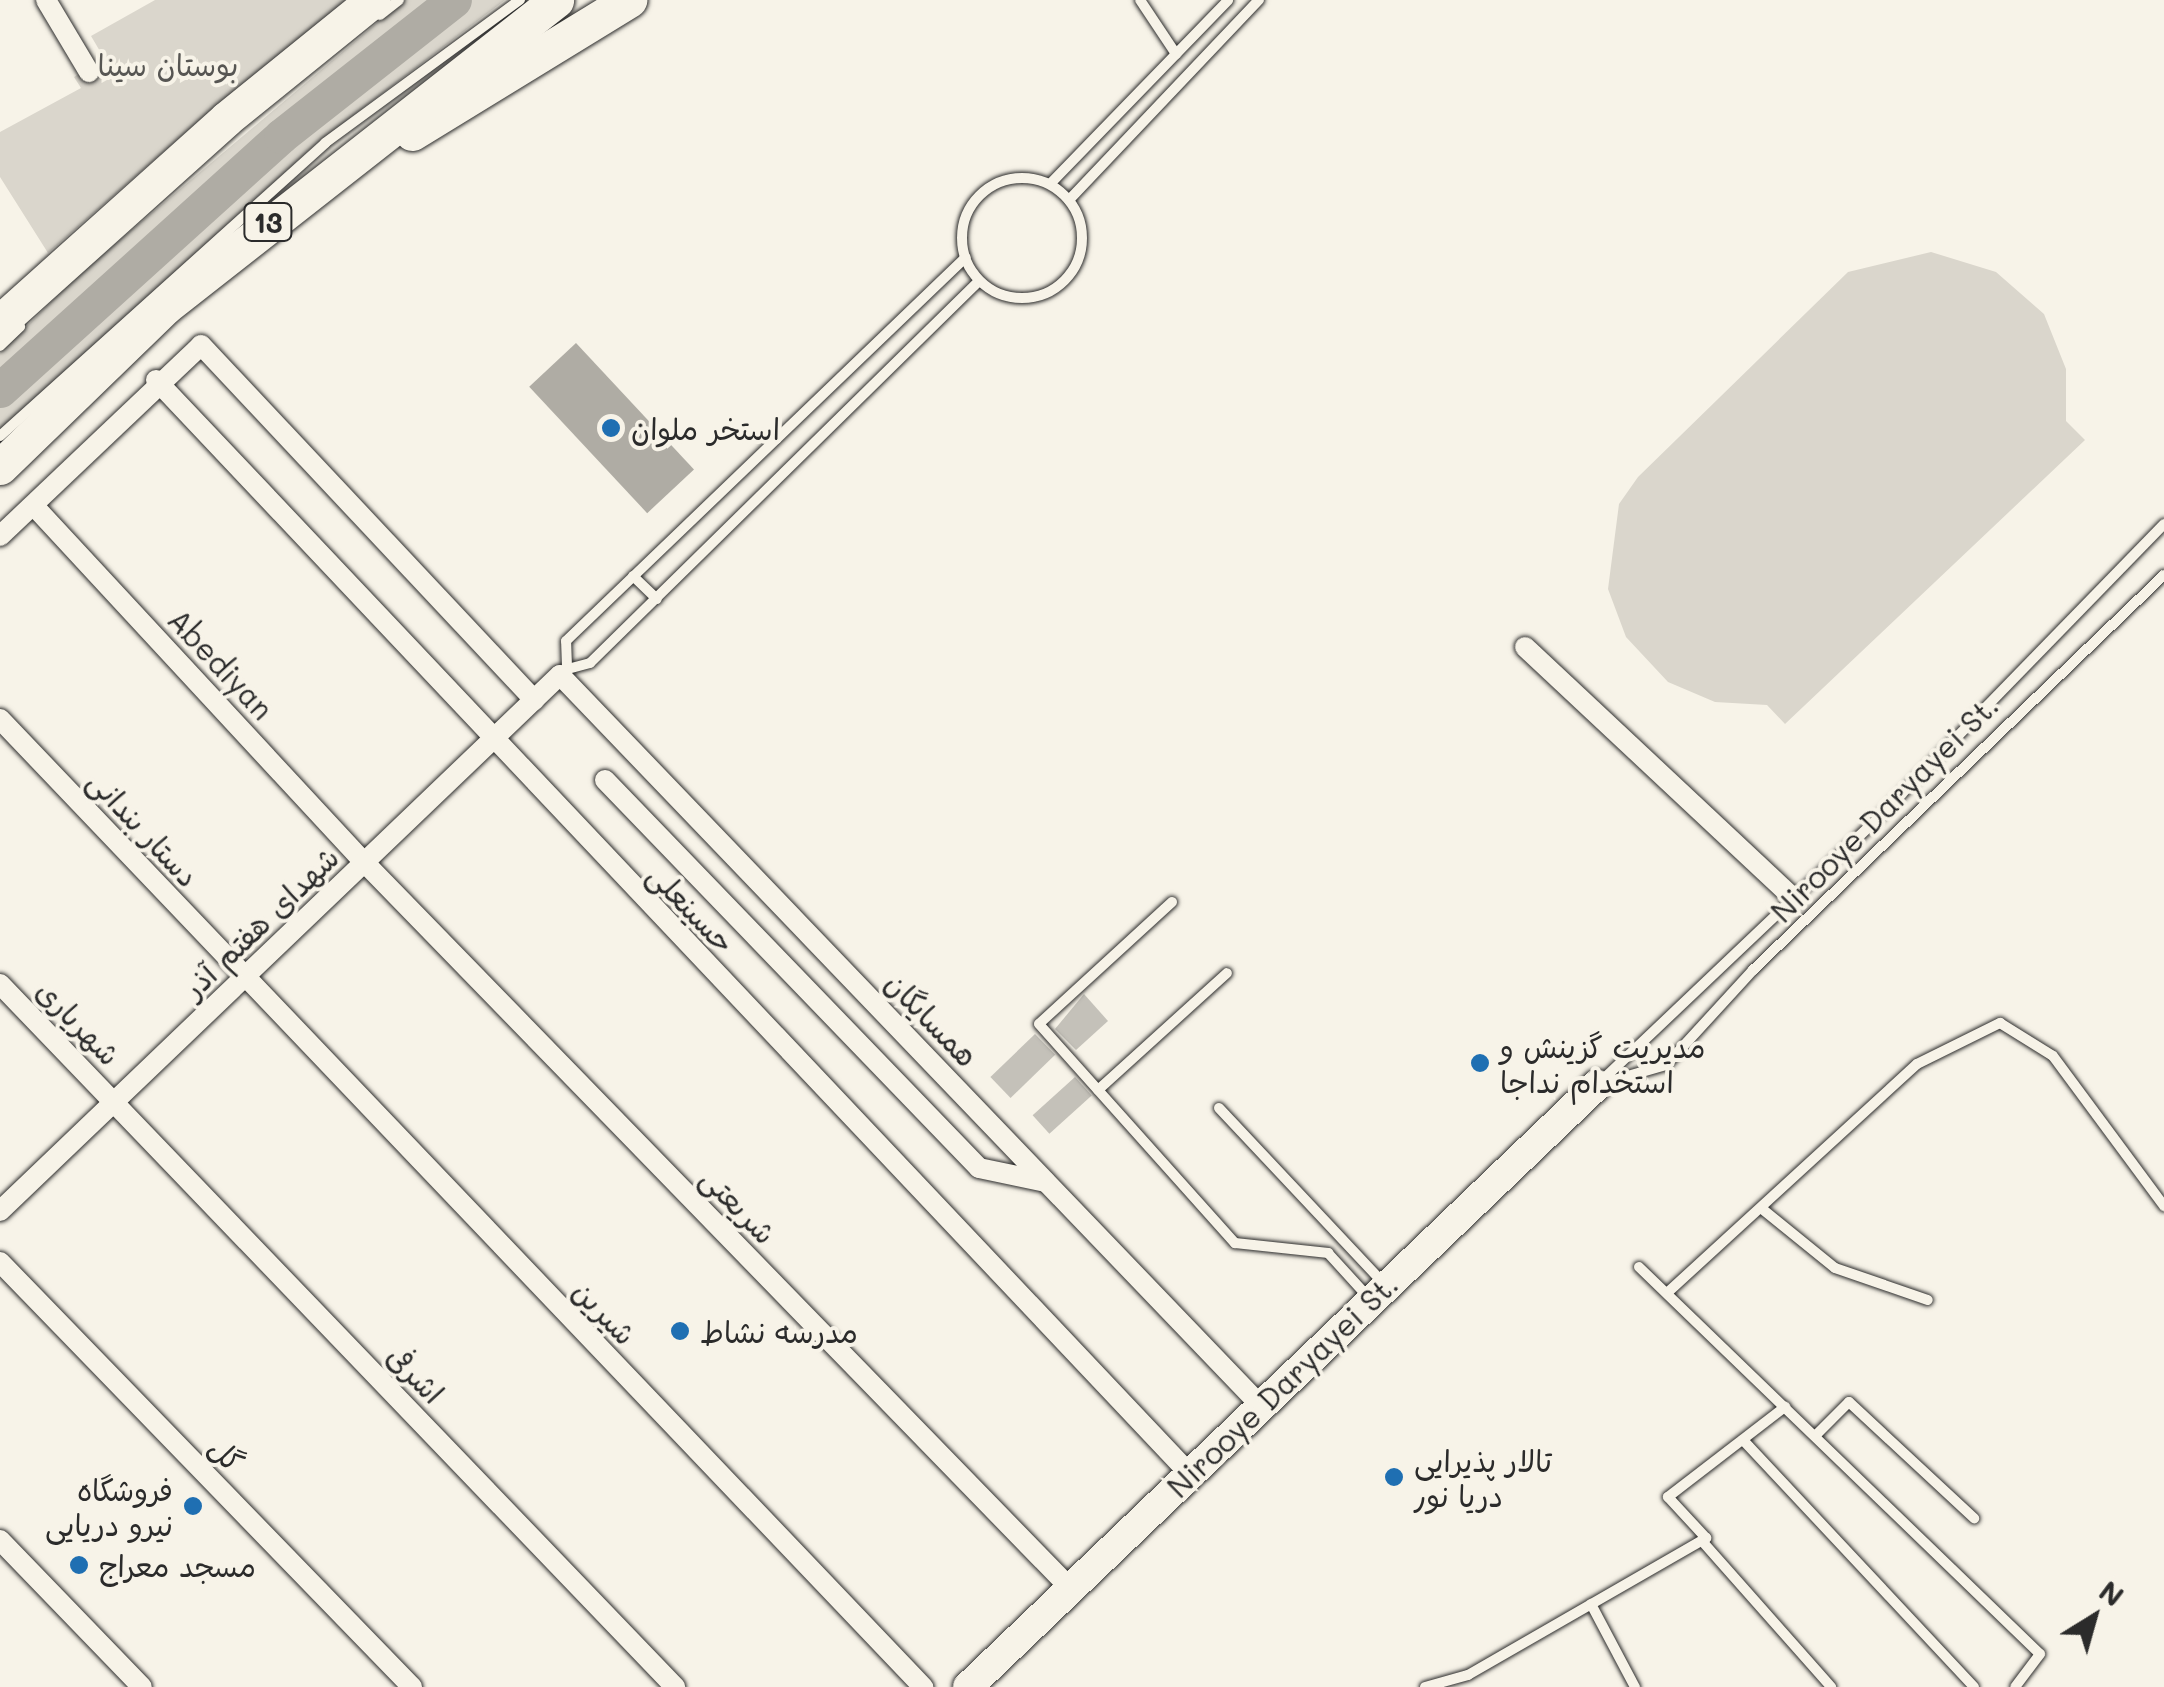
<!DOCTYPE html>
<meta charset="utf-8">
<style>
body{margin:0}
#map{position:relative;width:2164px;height:1687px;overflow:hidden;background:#f7f3e8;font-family:Mali,"Playpen Sans Arabic",sans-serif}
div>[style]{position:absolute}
.green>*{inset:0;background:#dad6cc}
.water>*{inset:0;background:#afaca4;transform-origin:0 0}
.river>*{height:35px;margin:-17.5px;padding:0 17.5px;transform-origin:17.5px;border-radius:17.5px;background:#afaca4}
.building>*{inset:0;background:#c4c1b9;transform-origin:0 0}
.roads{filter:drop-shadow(0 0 2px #2b2b2b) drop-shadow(0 0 2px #2b2b2b)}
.service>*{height:10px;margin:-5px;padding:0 5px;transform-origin:5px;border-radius:5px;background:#f7f3e8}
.service>.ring{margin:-5px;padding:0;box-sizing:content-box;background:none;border:10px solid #f7f3e8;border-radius:50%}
.minor>*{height:20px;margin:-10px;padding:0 10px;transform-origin:10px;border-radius:10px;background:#f7f3e8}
.secondary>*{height:30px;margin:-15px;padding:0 15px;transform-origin:15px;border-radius:15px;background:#f7f3e8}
.trunk>*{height:35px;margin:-17.5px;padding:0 17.5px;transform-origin:17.5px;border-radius:17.5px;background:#f7f3e8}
.dots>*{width:28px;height:28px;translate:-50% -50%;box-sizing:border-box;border:5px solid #f7f3e8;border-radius:50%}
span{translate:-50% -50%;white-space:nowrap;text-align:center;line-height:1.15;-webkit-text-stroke:8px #f7f3e8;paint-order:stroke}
.shield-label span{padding:2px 8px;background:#f7f3e8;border:2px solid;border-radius:8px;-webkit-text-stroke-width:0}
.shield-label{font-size:28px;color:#2b2b2b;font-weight:700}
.park-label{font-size:30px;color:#575653}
.poi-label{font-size:30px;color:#2b2b2b}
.left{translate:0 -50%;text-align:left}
.right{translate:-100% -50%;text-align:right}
.street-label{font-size:30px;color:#2b2b2b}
.north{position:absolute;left:2044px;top:1567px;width:100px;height:100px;-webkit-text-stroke:8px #f7f3e8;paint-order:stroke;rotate:37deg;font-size:28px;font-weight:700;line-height:40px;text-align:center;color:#2b2b2b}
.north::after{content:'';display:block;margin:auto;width:35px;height:45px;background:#2b2b2b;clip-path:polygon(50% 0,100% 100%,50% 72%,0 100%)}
</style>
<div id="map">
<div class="green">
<i style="clip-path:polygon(155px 0,355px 0,210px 111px,48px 253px,0 177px,0 132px,81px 88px,74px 77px,104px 58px,91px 36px)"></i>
<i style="clip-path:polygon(404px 0,505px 0,317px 143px,0 431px,0 353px,76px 277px)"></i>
<i style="clip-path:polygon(1931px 252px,1996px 272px,2044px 314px,2066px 369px,2066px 421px,2085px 440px,1785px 724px,1767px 705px,1715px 702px,1668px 682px,1626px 637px,1608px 589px,1619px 504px,1638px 477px,1848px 272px)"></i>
</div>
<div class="water">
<i style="left:576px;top:343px;width:173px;height:64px;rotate:47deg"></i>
</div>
<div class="river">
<i style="left:0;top:390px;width:379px;rotate:-42.1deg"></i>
<i style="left:281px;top:136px;width:220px;rotate:-38.2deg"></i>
</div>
<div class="building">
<i style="clip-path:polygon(1084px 994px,1108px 1021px,1076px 1050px,1055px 1029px)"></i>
<i style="left:1035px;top:1034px;width:29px;height:62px;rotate:46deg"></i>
<i style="left:1075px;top:1077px;width:25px;height:57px;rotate:48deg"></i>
</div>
<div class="roads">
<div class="service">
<i style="left:1140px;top:0;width:65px;rotate:56.3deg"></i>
<i style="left:380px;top:15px;width:24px;rotate:-38deg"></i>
<i class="ring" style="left:962px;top:178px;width:110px;height:110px"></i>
<i style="left:1050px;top:184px;width:256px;rotate:-45.9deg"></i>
<i style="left:1069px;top:200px;width:276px;rotate:-46.5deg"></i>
<i style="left:0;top:346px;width:28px;rotate:-44deg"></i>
<i style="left:0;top:436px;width:438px;rotate:-42deg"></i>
<i style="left:325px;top:143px;width:242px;rotate:-36.3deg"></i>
<i style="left:2164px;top:524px;width:417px;rotate:134.2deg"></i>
<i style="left:1873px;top:823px;width:381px;rotate:136.5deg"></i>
<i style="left:1597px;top:1085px;width:72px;rotate:-16.2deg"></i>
<i style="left:1666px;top:1065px;width:129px;rotate:-47.5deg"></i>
<i style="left:1753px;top:970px;width:570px;rotate:-43.86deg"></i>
<i style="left:633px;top:576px;width:33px;rotate:44deg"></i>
<i style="left:567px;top:667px;width:26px;rotate:-92deg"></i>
<i style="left:566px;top:641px;width:554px;rotate:-43.83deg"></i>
<i style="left:564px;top:670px;width:27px;rotate:-15deg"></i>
<i style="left:590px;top:663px;width:545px;rotate:-44.48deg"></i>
<i style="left:1172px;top:902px;width:180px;rotate:137.5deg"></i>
<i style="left:1039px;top:1024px;width:294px;rotate:48.2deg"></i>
<i style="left:1235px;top:1243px;width:94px;rotate:6.1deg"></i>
<i style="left:1328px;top:1253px;width:62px;rotate:47.6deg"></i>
<i style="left:1098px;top:1090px;width:174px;rotate:-42.2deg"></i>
<i style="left:1219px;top:1108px;width:243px;rotate:46.8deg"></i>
<i style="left:1761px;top:1208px;width:95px;rotate:39deg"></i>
<i style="left:1835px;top:1268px;width:98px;rotate:19deg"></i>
<i style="left:1639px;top:1267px;width:557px;rotate:43.98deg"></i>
<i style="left:2040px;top:1654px;width:41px;rotate:127.1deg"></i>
<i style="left:1667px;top:1293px;width:339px;rotate:-42.5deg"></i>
<i style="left:1917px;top:1064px;width:93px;rotate:-26.3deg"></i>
<i style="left:2000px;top:1023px;width:62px;rotate:31.9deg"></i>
<i style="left:2053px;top:1056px;width:187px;rotate:53.5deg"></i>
<i style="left:1815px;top:1436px;width:48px;rotate:-45deg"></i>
<i style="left:1849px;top:1402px;width:171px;rotate:42.9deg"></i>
<i style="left:1743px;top:1440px;width:338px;rotate:46.9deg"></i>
<i style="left:1702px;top:1541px;width:195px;rotate:48.5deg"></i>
<i style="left:1591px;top:1604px;width:94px;rotate:62.1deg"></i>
<i style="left:1425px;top:1687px;width:45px;rotate:-15.6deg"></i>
<i style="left:1468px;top:1675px;width:275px;rotate:-29.9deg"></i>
<i style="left:1706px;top:1538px;width:56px;rotate:-132.8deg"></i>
<i style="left:1668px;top:1497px;width:148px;rotate:-37.6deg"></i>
</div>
<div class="minor">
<i style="left:46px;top:0;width:84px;rotate:59.2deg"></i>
<i style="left:156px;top:380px;width:1504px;rotate:46.62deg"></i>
<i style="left:34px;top:506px;width:487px;rotate:47.2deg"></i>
<i style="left:365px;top:863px;width:1011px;rotate:45.8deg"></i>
<i style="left:0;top:536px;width:277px;rotate:-43.5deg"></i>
<i style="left:201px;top:345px;width:487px;rotate:46.8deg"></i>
<i style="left:1525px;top:647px;width:369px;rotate:43.1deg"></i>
<i style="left:0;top:719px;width:1338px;rotate:46.36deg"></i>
<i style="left:605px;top:780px;width:539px;rotate:46.05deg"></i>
<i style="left:979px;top:1168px;width:68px;rotate:11.8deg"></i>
<i style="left:0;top:984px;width:975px;rotate:46.16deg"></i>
<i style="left:0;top:1211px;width:775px;rotate:-43.75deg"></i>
<i style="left:560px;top:675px;width:1011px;rotate:46.2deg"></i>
<i style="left:0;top:1262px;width:592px;rotate:45.89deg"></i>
<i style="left:0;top:1540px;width:204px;rotate:46deg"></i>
</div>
<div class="secondary">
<i style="left:968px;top:1687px;width:871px;rotate:-43.74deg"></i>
</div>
<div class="trunk">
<i style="left:412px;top:133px;width:255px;rotate:-31.5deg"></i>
<i style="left:0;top:322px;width:304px;rotate:-41.9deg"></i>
<i style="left:226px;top:119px;width:189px;rotate:-39deg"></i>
<i style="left:0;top:467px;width:230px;rotate:-44.1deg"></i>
<i style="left:165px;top:307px;width:497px;rotate:-38.1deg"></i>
</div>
</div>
<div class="dots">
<i style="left:611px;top:428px;background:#1f6fb2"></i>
<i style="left:1480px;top:1063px;background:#1f6fb2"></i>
<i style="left:680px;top:1331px;background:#1f6fb2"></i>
<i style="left:1394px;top:1477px;background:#1f6fb2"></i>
<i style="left:193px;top:1506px;background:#1f6fb2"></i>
<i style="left:79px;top:1565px;background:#1f6fb2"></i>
</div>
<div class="shield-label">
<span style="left:268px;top:222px">13</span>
</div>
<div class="park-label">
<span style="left:168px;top:64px">بوستان سینا</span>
</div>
<div class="poi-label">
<span class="left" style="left:631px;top:428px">استخر ملوان</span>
<span class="left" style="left:1500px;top:1063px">مدیریت گزینش و<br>استخدام نداجا</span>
<span class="left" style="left:700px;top:1331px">مدرسه نشاط</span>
<span class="left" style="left:1414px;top:1477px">تالار پذیرایی<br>دریا نور</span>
<span class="right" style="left:173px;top:1506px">فروشگاه<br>نیرو دریایی</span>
<span class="left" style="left:99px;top:1565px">مسجد معراج</span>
</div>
<div class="street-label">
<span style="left:221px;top:664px;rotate:47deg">Abediyan</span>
<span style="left:1884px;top:808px;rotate:-45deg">Nirooye Daryayei St.</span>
<span style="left:144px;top:828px;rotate:47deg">دستار بندانی</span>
<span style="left:692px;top:908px;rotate:46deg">حسینعلی</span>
<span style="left:260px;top:922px;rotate:-44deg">شهدای هفتم آذر</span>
<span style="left:932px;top:1019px;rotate:46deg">همسایگان</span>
<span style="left:79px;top:1022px;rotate:46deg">شهریاری</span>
<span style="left:739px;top:1205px;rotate:46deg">شریعتی</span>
<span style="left:605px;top:1312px;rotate:46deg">شیرین</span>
<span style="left:416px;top:1374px;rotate:46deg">اشرفی</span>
<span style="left:1282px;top:1385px;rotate:-44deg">Nirooye Daryayei St.</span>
<span style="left:227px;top:1454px;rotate:46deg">گل</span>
</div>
<div class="north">N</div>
</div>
